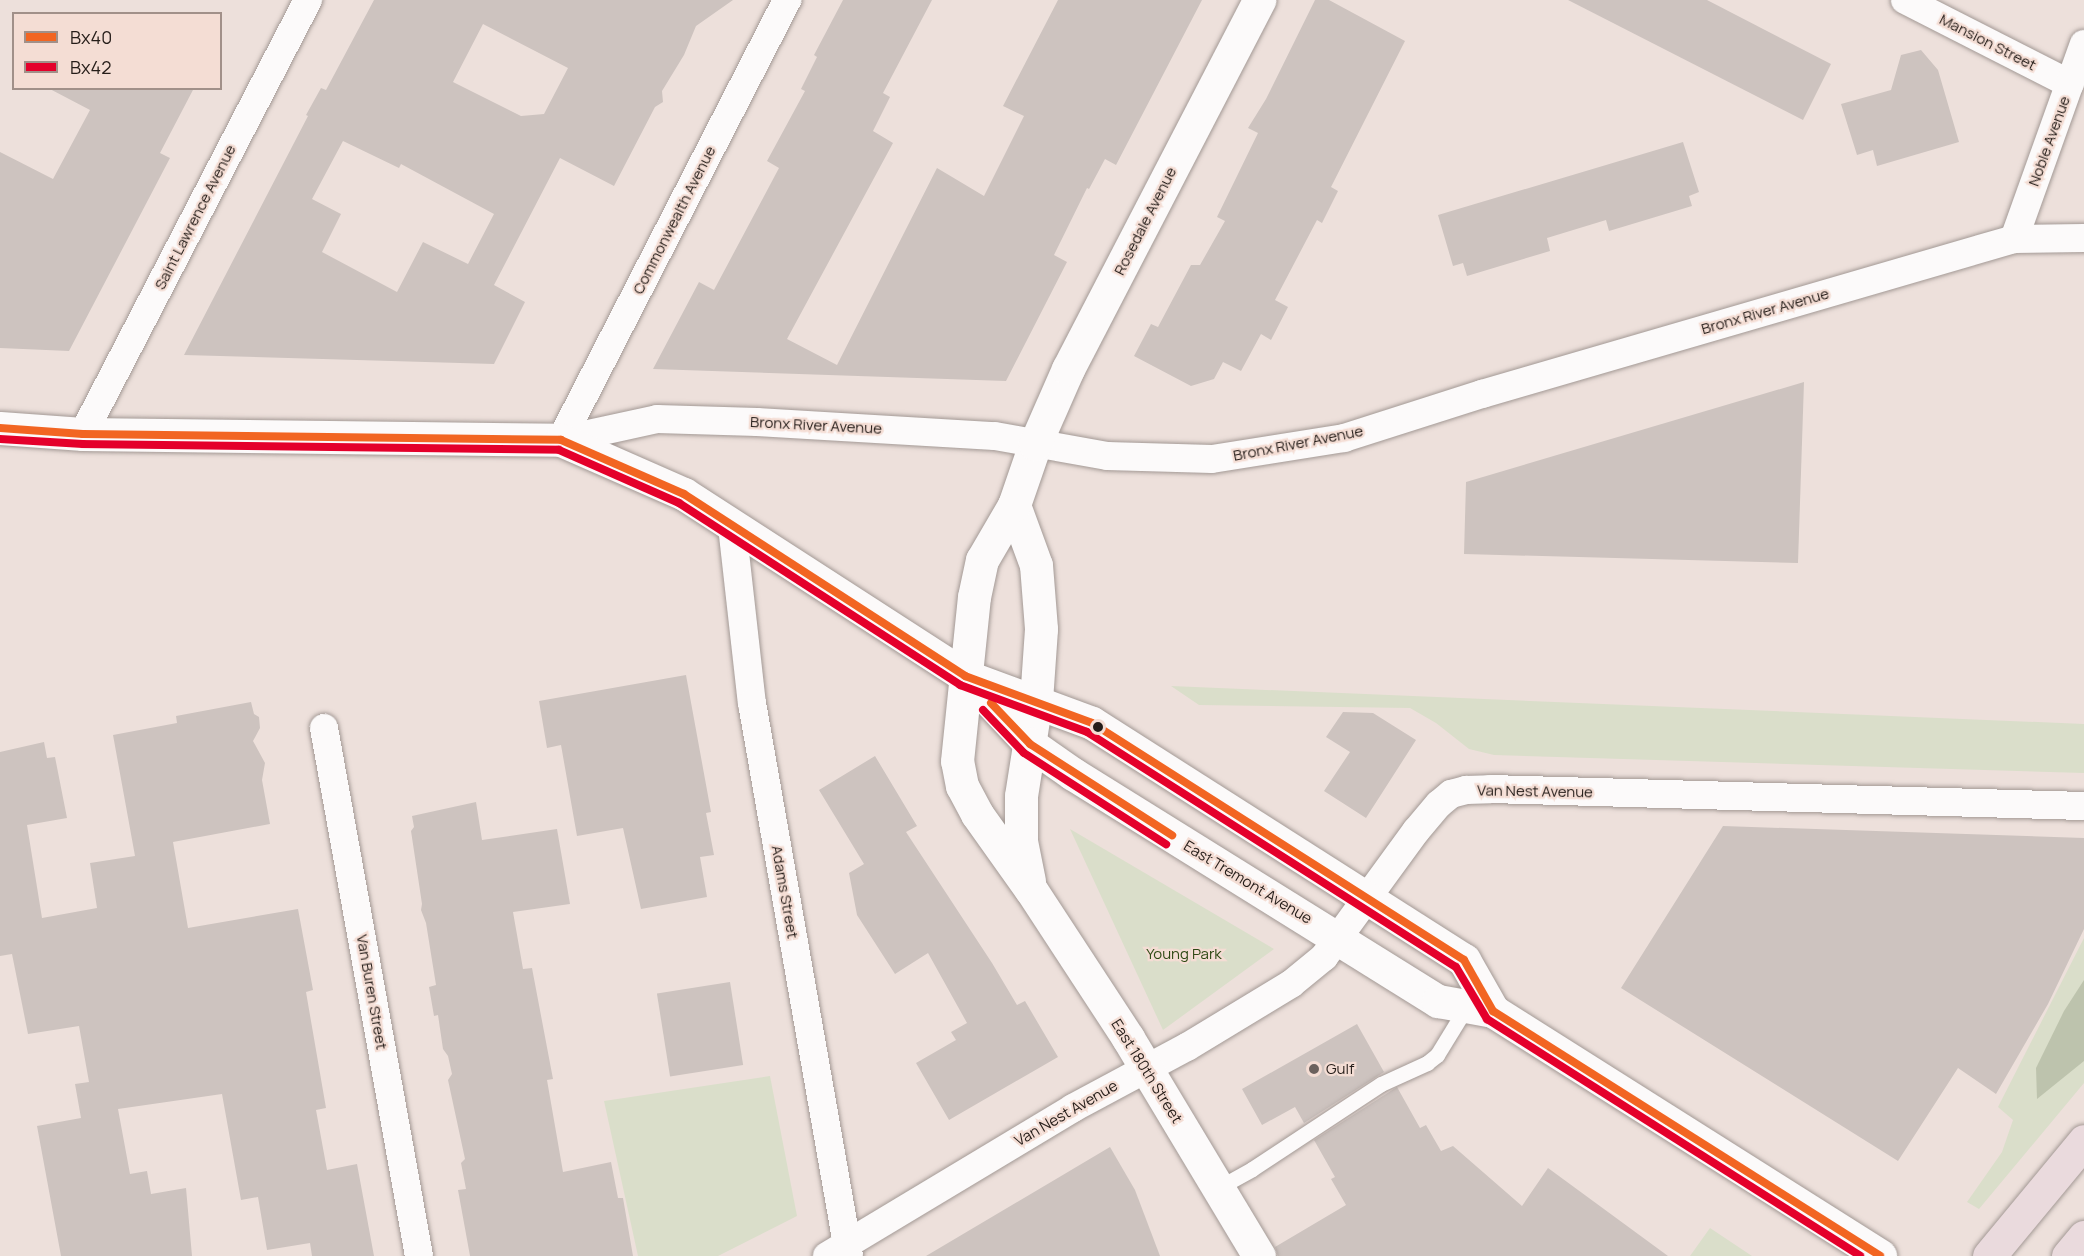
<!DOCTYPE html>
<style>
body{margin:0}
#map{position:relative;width:2084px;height:1256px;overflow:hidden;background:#ede0db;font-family:Manrope,sans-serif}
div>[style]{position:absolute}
.green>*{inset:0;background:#dadeca}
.forest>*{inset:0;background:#bdc3ad}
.building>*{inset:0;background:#cdc3bf;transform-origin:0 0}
.roads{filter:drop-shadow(0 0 2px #a39995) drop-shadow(0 0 2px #a39995)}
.lane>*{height:15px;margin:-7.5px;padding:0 7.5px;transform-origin:7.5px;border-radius:7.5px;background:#fcfafa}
.street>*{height:28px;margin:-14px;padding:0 14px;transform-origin:14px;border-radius:14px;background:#fcfafa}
.secondary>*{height:33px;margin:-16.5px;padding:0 16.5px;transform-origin:16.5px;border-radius:16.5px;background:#fcfafa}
.highway>*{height:33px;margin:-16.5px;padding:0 16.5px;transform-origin:16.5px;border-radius:16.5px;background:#eadadd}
.bus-1>*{height:8px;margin:-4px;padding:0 4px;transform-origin:4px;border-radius:4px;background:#f26522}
.bus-2>*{height:8px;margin:-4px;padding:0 4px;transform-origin:4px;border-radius:4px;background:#e4002b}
.dots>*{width:16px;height:16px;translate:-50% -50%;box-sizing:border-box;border:3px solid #f4ddd4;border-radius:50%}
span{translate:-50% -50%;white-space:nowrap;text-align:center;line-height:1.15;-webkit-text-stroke:4.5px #f4ddd4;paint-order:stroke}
.street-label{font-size:15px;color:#251d19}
.park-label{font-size:15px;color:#2e4914}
.poi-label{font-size:15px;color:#251d19}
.left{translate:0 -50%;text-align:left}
.legend{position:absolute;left:12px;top:12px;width:210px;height:78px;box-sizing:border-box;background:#f4ddd4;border:2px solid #a19089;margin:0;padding:8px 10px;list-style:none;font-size:18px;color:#251d19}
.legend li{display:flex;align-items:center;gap:12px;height:30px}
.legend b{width:30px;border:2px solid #a19089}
</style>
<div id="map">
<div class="green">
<i style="clip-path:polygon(1171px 686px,2084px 724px,2084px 773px,1494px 755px,1469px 749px,1436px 723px,1410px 708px,1199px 705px)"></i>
<i style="clip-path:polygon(1070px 829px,1274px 949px,1163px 1030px)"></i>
<i style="clip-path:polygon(2084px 938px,2084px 1083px,1979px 1209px,1967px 1202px,2002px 1152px,2013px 1120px,1998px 1107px)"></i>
<i style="clip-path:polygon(770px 1076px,797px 1216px,718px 1256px,638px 1256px,604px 1101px)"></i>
<i style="clip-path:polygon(1710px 1228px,1752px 1256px,1690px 1256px)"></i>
</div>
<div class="forest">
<i style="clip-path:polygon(2084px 980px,2084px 1061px,2037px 1099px,2036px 1068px,2064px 1011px)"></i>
</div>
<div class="building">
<i style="clip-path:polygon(evenodd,374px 0,733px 0,696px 26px,684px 55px,662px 91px,663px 102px,655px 107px,614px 186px,560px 158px,494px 285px,525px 302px,494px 364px,184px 355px,308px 116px,306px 115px,321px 88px,326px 90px,374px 0,483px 24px,568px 68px,544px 114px,521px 116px,453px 82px,483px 24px,374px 0,343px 141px,399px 168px,401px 164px,494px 214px,468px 264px,423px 242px,397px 292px,322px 252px,341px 214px,312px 199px,343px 141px)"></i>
<i style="clip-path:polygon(843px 0,932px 0,883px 93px,890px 97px,873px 131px,893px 143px,787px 339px,837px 365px,937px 168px,984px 196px,1024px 116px,1003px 106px,1058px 0,1202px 0,1116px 165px,1105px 159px,1089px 189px,1087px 188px,1054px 255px,1067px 262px,1006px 381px,653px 369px,699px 282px,714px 290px,779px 168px,767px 161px,805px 91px,801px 89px,817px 57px,814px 55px)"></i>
<i style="clip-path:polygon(1315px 0,1329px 0,1405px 41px,1331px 187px,1338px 191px,1322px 223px,1317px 220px,1275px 300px,1288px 307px,1271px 340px,1261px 334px,1241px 371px,1223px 362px,1214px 379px,1191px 386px,1134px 356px,1151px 324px,1158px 327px,1191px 265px,1200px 265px,1225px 221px,1217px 217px,1258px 133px,1248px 128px,1266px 99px)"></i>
<i style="clip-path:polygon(1568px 0,1707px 0,1831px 64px,1803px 120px)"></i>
<i style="clip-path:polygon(1921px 50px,1938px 70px,1959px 142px,1877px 166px,1873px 150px,1857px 155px,1841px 104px,1891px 90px,1901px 55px)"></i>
<i style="clip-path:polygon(48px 88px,194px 88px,160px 153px,170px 158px,69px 351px,0 348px,0 152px,53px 179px,90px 110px)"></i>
<i style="clip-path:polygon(1683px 142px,1699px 192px,1689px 196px,1692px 206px,1609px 231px,1606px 220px,1547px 238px,1550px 251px,1467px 276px,1463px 263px,1453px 266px,1438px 215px)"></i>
<i style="clip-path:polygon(1804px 382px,1798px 563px,1464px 554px,1466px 482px)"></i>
<i style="clip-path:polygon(686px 675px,711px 812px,706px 813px,714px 855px,700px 857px,707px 897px,641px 909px,623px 828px,577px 836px,561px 745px,547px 748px,539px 701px)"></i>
<i style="clip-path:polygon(251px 702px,254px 714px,259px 717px,260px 728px,253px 741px,265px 763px,262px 780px,270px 824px,173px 842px,188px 928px,298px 909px,313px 990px,306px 992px,326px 1108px,316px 1110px,327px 1170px,357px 1164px,374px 1256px,312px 1256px,310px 1243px,267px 1250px,258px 1197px,241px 1200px,222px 1094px,118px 1109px,130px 1174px,147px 1171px,151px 1194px,186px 1188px,192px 1256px,61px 1256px,37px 1126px,81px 1118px,75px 1084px,89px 1082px,79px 1026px,28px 1034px,12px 954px,0 956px,0 752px,44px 742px,47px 758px,55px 757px,67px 818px,27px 825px,42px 918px,97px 908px,90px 863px,135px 856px,113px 735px,177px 723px,176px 716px)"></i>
<i style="clip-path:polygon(1343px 712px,1373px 713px,1416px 740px,1366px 818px,1324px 791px,1350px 752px,1326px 737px)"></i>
<i style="clip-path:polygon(875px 756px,917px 826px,906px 832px,992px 963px,1017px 1005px,1025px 1001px,1058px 1057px,949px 1120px,916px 1063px,956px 1040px,951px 1032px,967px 1023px,928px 953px,895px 974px,857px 915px,849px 873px,864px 864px,819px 790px)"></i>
<i style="clip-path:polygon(476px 802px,482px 840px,557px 829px,570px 904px,513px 912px,523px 969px,532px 968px,553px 1079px,547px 1080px,563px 1172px,611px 1162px,618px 1198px,623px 1198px,633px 1256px,470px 1256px,458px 1190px,466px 1189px,461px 1163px,465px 1159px,448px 1080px,452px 1074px,448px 1056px,443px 1049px,438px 1015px,434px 1016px,429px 987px,436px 985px,426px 923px,421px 910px,422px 904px,411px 831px,414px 827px,412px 816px)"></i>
<i style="clip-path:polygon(1723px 826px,2084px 838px,2084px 929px,2048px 1004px,1996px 1094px,1958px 1068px,1898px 1161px,1621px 988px)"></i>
<i style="left:730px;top:982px;width:84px;height:74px;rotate:81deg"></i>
<i style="clip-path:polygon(1357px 1024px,1384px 1072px,1304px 1123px,1295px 1107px,1262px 1125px,1242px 1089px)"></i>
<i style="clip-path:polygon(1397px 1087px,1420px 1128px,1426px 1125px,1441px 1151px,1453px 1146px,1522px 1206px,1548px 1168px,1668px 1256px,1278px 1256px,1275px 1247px,1346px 1205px,1331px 1179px,1335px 1177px,1314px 1140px)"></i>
<i style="clip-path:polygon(1110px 1147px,1135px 1190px,1160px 1256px,926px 1256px)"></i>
</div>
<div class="roads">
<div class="lane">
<i style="left:1218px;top:1188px;width:39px;rotate:-29deg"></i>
<i style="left:1252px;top:1169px;width:154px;rotate:-33.4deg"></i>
<i style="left:1381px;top:1084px;width:51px;rotate:-24.5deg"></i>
<i style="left:1427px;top:1063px;width:13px;rotate:-39deg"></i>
<i style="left:1437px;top:1055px;width:57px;rotate:-58.5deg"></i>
</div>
<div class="street">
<i style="left:1905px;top:0;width:185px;rotate:27deg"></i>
<i style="left:2014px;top:239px;width:207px;rotate:-70.3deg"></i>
<i style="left:83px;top:434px;width:489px;rotate:-62.6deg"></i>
<i style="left:561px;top:440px;width:98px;rotate:-12.3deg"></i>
<i style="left:657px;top:419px;width:100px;rotate:1.7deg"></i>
<i style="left:757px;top:422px;width:238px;rotate:3.4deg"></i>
<i style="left:995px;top:436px;width:114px;rotate:10.1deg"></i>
<i style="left:1107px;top:456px;width:105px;rotate:1.6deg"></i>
<i style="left:1212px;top:459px;width:134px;rotate:-9deg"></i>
<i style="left:1344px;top:438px;width:145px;rotate:-17.7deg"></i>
<i style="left:1482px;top:394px;width:554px;rotate:-16.24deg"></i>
<i style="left:2014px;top:239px;width:70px;rotate:-0.8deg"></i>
<i style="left:561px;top:440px;width:495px;rotate:-62.8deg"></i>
<i style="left:732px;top:526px;width:178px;rotate:83.6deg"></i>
<i style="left:752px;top:703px;width:561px;rotate:80.05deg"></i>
<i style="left:324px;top:728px;width:536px;rotate:79.8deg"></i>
<i style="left:827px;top:1256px;width:287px;rotate:-31deg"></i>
<i style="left:1073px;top:1108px;width:129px;rotate:-28.2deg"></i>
<i style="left:1187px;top:1047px;width:122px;rotate:-31.2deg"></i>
<i style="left:1291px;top:984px;width:43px;rotate:-39.3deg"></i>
<i style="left:1324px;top:957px;width:156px;rotate:-53.9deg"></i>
<i style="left:1416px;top:831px;width:35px;rotate:-50deg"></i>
<i style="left:1439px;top:804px;width:16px;rotate:-40deg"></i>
<i style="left:1451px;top:794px;width:16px;rotate:-15deg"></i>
<i style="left:1466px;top:790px;width:24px;rotate:-2deg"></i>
<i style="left:1490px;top:789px;width:594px;rotate:1.64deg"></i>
</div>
<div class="secondary">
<i style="left:0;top:428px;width:83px;rotate:4.1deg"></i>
<i style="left:83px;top:434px;width:478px;rotate:0.7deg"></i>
<i style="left:561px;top:440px;width:134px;rotate:23.7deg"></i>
<i style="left:684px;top:494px;width:335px;rotate:32.9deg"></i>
<i style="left:965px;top:676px;width:135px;rotate:20.3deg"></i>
<i style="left:1092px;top:723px;width:441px;rotate:32.5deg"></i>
<i style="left:1464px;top:960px;width:59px;rotate:60.4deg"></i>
<i style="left:1014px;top:505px;width:64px;rotate:69.9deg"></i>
<i style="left:1036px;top:565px;width:64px;rotate:85.5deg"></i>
<i style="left:1041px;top:629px;width:72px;rotate:94deg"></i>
<i style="left:1036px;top:701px;width:96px;rotate:99deg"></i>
<i style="left:1021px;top:796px;width:45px;rotate:90deg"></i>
<i style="left:1021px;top:841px;width:41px;rotate:78.7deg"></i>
<i style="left:970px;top:680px;width:88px;rotate:46.8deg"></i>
<i style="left:1030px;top:744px;width:52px;rotate:34.9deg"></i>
<i style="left:1073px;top:774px;width:430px;rotate:31.9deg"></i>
<i style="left:1438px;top:1001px;width:56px;rotate:10.3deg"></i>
<i style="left:1493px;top:1011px;width:458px;rotate:32.3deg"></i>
<i style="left:1259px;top:1256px;width:254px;rotate:-121deg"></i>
<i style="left:1128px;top:1038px;width:177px;rotate:-123.2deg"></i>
<i style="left:1031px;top:890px;width:93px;rotate:-125.4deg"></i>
<i style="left:977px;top:814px;width:32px;rotate:-118deg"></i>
<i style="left:962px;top:786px;width:25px;rotate:-101deg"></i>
<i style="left:957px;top:761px;width:165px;rotate:-84.1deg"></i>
<i style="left:974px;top:597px;width:38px;rotate:-78deg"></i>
<i style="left:982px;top:560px;width:64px;rotate:-59.8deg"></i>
<i style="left:1014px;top:505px;width:65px;rotate:-71deg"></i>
<i style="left:1035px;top:444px;width:82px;rotate:-66.3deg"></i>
<i style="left:1068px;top:369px;width:416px;rotate:-62.6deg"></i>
</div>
<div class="highway">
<i style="left:1989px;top:1256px;width:149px;rotate:-50.4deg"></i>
<i style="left:2068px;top:1256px;width:25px;rotate:-50deg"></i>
</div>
</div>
<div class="bus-1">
<i style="left:0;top:428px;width:83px;rotate:4.1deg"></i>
<i style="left:83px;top:434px;width:478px;rotate:0.7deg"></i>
<i style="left:561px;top:440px;width:134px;rotate:23.7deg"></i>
<i style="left:684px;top:494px;width:335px;rotate:32.9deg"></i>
<i style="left:965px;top:676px;width:135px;rotate:20.3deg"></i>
<i style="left:1092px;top:723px;width:441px;rotate:32.5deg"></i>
<i style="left:1464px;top:960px;width:59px;rotate:60.4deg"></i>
<i style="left:1493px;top:1011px;width:458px;rotate:32.3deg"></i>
<i style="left:991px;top:703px;width:57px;rotate:46.4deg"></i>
<i style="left:1030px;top:744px;width:169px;rotate:32.7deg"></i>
</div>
<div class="bus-2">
<i style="left:0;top:439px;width:83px;rotate:3.4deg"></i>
<i style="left:83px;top:444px;width:476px;rotate:0.7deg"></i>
<i style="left:559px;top:450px;width:131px;rotate:23.8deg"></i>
<i style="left:679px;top:503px;width:335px;rotate:32.9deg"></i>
<i style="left:960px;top:685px;width:135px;rotate:20.3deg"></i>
<i style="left:1087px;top:732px;width:437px;rotate:32.5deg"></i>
<i style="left:1456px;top:967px;width:61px;rotate:59.2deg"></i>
<i style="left:1487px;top:1019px;width:442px;rotate:32.4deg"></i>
<i style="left:983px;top:710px;width:59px;rotate:46.4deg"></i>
<i style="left:1024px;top:753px;width:169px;rotate:32.7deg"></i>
</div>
<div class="dots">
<i style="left:1098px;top:727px;background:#251d19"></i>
<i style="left:1314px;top:1069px;background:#6b615d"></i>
</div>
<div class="street-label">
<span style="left:1988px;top:42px;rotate:27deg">Mansion Street</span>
<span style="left:2049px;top:141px;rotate:-70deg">Noble Avenue</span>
<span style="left:195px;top:217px;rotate:-63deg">Saint Lawrence Avenue</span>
<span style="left:674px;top:220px;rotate:-63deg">Commonwealth Avenue</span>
<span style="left:1145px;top:221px;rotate:-63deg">Rosedale Avenue</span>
<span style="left:1765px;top:311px;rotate:-16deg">Bronx River Avenue</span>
<span style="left:816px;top:425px;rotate:3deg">Bronx River Avenue</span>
<span style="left:1298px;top:443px;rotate:-11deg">Bronx River Avenue</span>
<span style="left:1535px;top:791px;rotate:1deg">Van Nest Avenue</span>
<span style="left:1248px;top:882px;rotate:31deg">East Tremont Avenue</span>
<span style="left:785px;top:892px;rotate:80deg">Adams Street</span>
<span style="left:372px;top:992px;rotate:80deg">Van Buren Street</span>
<span style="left:1147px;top:1071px;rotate:58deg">East 180th Street</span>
<span style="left:1066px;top:1113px;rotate:-30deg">Van Nest Avenue</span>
</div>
<div class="park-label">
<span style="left:1184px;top:954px">Young Park</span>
</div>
<div class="poi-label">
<span class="left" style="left:1326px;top:1069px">Gulf</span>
</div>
<ul class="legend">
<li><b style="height:8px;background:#f26522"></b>Bx40</li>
<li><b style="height:8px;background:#e4002b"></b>Bx42</li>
</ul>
</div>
